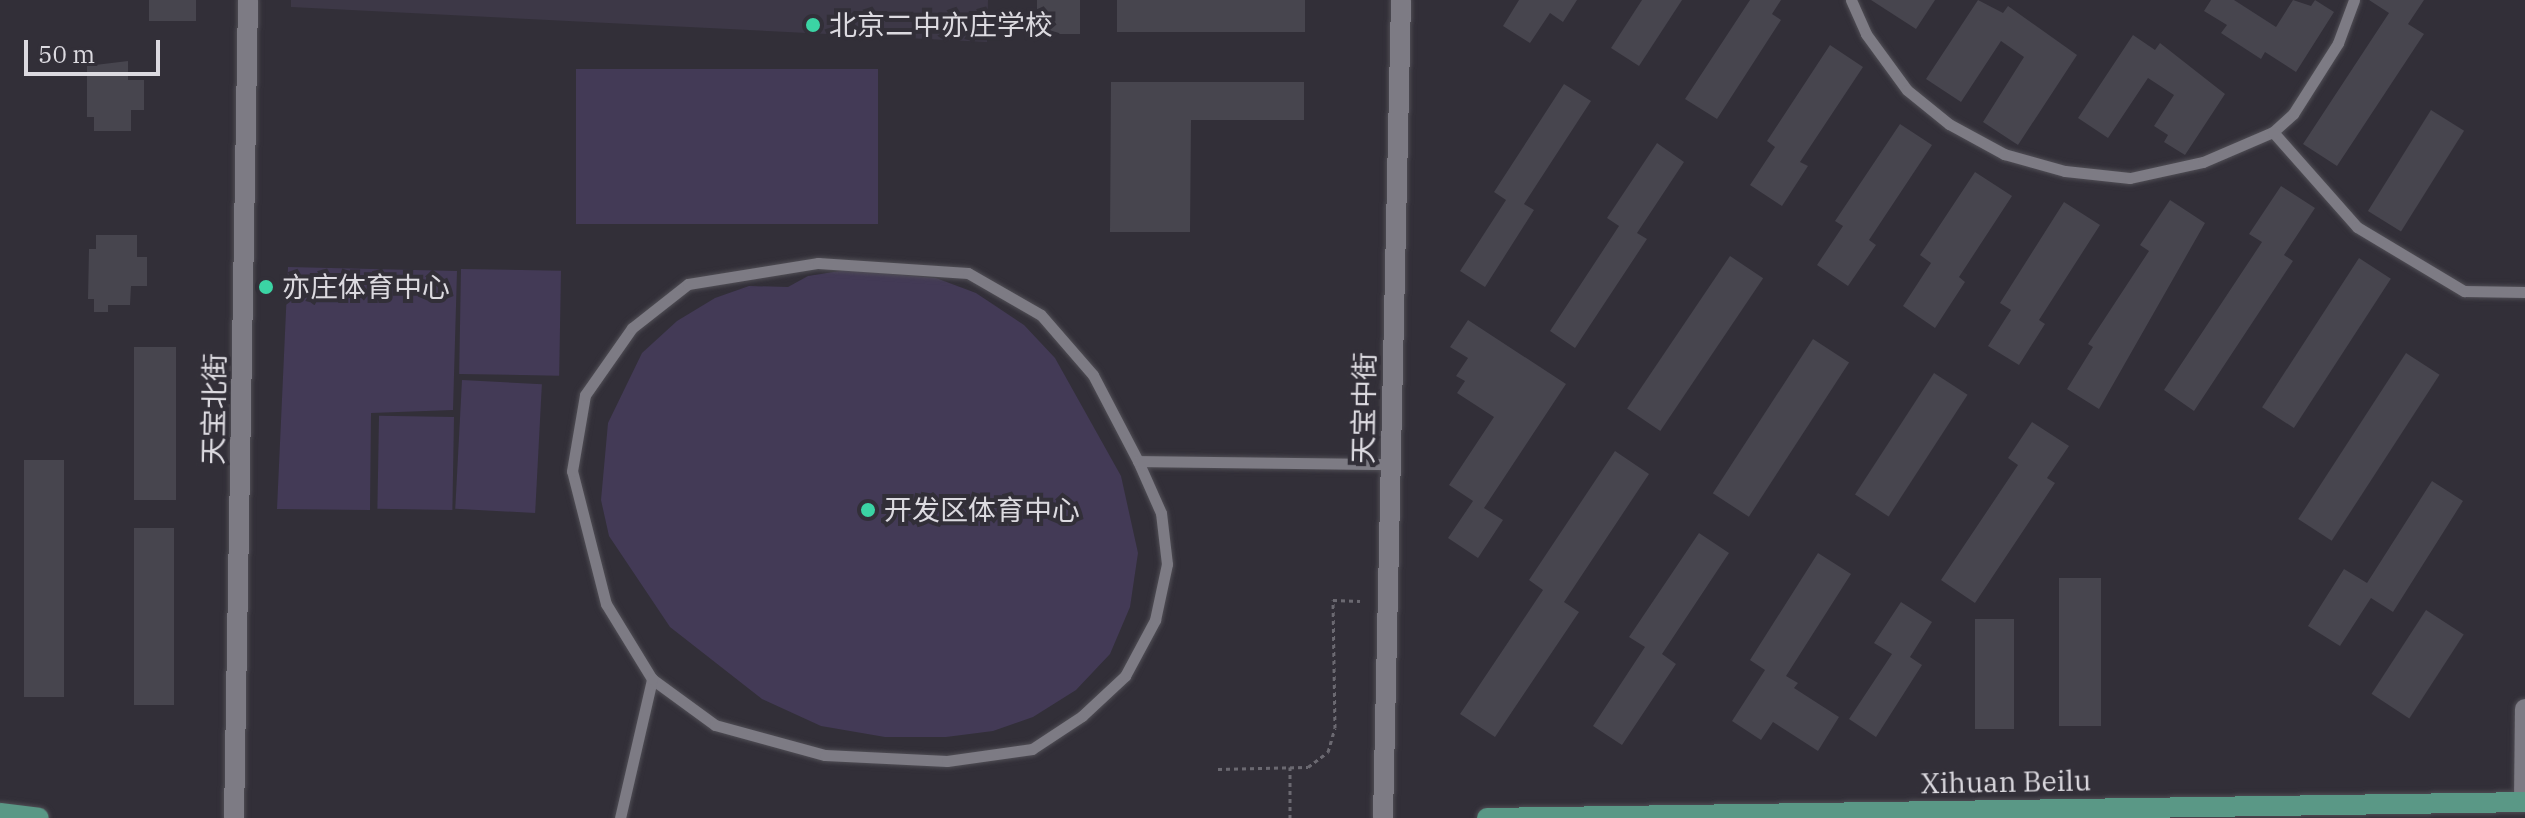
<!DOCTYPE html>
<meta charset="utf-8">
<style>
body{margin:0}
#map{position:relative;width:2525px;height:818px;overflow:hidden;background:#322f38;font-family:"IBM Plex Serif","Noto Sans SC",serif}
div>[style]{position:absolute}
.built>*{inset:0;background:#3d3847}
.green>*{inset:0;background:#433a56;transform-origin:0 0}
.building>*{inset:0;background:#47454e;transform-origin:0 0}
.path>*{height:3px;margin-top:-1.5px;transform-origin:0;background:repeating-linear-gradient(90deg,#6b6971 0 4px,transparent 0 8px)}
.roads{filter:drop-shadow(0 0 2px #504e55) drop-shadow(0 0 2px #504e55)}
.service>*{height:11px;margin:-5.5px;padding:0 5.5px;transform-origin:5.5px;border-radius:5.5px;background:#7d7b84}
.tertiary>*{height:20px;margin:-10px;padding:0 10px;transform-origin:10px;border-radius:10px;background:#7d7b84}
.primary>*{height:20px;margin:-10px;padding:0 10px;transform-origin:10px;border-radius:10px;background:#5a9886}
.dots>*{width:22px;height:22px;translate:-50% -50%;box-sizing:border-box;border:4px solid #322f38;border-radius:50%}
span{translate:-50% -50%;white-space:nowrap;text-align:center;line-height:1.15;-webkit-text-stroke:8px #322f38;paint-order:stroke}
.poi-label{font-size:28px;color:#dcdae0}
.left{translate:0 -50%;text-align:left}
.street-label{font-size:28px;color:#dcdae0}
.scale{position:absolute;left:24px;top:40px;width:136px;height:36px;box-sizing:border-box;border:4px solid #dcdae0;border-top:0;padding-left:10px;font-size:24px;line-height:28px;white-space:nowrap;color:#dcdae0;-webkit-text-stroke:6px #322f38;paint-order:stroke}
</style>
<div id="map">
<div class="built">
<i style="clip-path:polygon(291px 0,988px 0,987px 42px,291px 7px)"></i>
</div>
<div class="green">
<i style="left:576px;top:69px;width:302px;height:155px"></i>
<i style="clip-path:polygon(288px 267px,457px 271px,453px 410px,371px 413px,370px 510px,277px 509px)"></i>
<i style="left:461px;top:269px;width:100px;height:105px;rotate:1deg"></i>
<i style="clip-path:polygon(846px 270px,936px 278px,976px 293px,1024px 325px,1055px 358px,1121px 476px,1138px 553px,1130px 607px,1110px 654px,1076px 690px,1033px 717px,993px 731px,946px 737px,885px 737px,821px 726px,762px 699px,670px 627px,609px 536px,601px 500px,608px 423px,642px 353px,677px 321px,715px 298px,749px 286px,788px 287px,808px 276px)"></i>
<i style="left:462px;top:380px;width:80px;height:129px;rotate:3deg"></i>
<i style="left:454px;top:417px;width:93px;height:75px;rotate:91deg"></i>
</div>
<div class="building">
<i style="left:149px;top:0;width:47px;height:21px"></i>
<i style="left:1037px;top:0;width:43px;height:34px"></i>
<i style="left:1117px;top:0;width:188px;height:32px"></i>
<i style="clip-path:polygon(1519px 0,1577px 0,1563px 22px,1550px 13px,1530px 43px,1503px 26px)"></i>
<i style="clip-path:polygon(1642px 0,1682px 0,1639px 66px,1611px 48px)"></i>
<i style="clip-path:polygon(1750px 0,1781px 0,1772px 14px,1781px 20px,1717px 119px,1685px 99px)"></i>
<i style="clip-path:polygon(1871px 0,1935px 0,1916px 29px)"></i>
<i style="clip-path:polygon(1978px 0,2003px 13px,2008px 6px,2077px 55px,2018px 145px,1983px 122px,2024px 57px,2001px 41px,1961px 102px,1926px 79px)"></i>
<i style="clip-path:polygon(2211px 0,2234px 0,2276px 27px,2293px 0,2311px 6px,2315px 0,2334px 12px,2296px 72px,2265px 52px,2261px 59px,2221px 33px,2227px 25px,2204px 11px)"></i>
<i style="clip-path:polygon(2369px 0,2424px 0,2408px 24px,2424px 34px,2337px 166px,2303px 144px,2389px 13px)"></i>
<i style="clip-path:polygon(2133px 35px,2155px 50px,2160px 43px,2225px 94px,2185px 155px,2164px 142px,2168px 135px,2154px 126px,2174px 95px,2148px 78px,2108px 138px,2078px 118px)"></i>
<i style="clip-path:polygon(1830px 45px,1863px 67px,1800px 162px,1808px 166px,1782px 206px,1750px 185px,1775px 147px,1767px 141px)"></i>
<i style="clip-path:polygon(128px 61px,128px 80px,144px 80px,144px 110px,131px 110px,131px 131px,94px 131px,94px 117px,87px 117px,87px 66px)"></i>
<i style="clip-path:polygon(1111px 82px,1304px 82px,1304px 120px,1191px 120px,1190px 232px,1110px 232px)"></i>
<i style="clip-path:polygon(1564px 84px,1591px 101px,1524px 204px,1534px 210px,1485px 287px,1460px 271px,1506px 200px,1494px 192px)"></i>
<i style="left:2431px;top:110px;width:39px;height:119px;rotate:32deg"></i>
<i style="clip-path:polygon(1900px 124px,1932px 145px,1869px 240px,1876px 245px,1848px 286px,1817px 265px,1843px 226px,1835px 221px)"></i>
<i style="clip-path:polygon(1657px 143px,1684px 162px,1637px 233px,1647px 239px,1575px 348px,1550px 331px,1619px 226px,1607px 218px)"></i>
<i style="clip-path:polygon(1975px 172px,2012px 196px,1959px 277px,1965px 282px,1935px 328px,1903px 306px,1931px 263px,1920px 255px)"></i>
<i style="clip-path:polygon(2281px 186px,2315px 208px,2284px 255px,2293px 261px,2194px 411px,2164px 390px,2262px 242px,2249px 234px)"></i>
<i style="clip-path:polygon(2170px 200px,2205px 223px,2099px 409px,2067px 389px,2093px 347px,2088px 344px,2149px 251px,2140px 245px)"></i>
<i style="clip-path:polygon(2064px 202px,2100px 225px,2039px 320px,2045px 324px,2019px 365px,1988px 346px,2011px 310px,2000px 303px)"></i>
<i style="clip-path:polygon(96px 235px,137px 235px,137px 257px,147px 257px,147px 286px,131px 286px,130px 305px,108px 305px,108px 312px,94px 312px,94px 299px,88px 299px,89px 249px,96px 249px)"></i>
<i style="left:1730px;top:256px;width:40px;height:184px;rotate:34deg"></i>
<i style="left:2359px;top:258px;width:38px;height:178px;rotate:33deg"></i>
<i style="clip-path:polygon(1468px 320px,1566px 384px,1484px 508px,1503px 520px,1478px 558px,1448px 538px,1473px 501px,1449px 485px,1494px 417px,1457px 393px,1465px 381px,1456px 376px,1468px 358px,1450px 347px)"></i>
<i style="left:1813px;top:339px;width:43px;height:184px;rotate:33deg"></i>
<i style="left:134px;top:347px;width:42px;height:153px"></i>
<i style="left:2406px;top:353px;width:40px;height:198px;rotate:33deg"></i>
<i style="left:1934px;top:373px;width:40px;height:145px;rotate:33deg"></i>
<i style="clip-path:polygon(2032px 422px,2069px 446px,2047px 478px,2055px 483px,1975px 603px,1941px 580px,2018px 465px,2008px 458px)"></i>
<i style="clip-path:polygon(1615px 451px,1649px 474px,1564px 602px,1579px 612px,1495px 737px,1460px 714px,1543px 590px,1529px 580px)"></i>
<i style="left:24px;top:460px;width:40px;height:237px"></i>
<i style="clip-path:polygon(2432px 481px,2463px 501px,2393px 612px,2371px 598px,2340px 646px,2308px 626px,2344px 569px,2367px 583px)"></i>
<i style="left:134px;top:528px;width:40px;height:177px"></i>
<i style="clip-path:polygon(1699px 533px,1729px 553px,1662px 654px,1676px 664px,1622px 745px,1593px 726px,1645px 647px,1629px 637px)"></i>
<i style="clip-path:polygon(1818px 553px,1851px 574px,1786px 676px,1798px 683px,1794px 688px,1839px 717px,1818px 751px,1773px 722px,1761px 740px,1732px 721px,1765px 670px,1750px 660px)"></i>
<i style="left:2059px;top:578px;width:42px;height:148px"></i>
<i style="clip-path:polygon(1901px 602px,1932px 622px,1910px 657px,1922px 665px,1876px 737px,1849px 719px,1892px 654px,1874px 643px)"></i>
<i style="left:2426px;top:610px;width:45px;height:100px;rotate:33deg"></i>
<i style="left:1975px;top:619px;width:39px;height:110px"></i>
</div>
<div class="path">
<i style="left:1218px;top:769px;width:90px;rotate:-1.3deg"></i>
<i style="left:1308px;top:767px;width:25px;rotate:-37deg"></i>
<i style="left:1328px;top:752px;width:25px;rotate:-74deg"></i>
<i style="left:1335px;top:728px;width:128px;rotate:-90.9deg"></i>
<i style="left:1333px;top:600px;width:27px;rotate:2deg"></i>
<i style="left:1290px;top:818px;width:51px;rotate:-90deg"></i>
</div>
<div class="roads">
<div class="service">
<i style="left:1851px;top:0;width:37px;rotate:66deg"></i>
<i style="left:1866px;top:34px;width:69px;rotate:53.8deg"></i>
<i style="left:1907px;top:90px;width:54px;rotate:39deg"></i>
<i style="left:1949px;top:124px;width:63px;rotate:28.6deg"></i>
<i style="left:2004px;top:154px;width:63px;rotate:15.6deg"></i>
<i style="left:2065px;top:171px;width:65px;rotate:6.1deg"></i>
<i style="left:2130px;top:178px;width:75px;rotate:-12.4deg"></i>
<i style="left:2203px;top:162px;width:76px;rotate:-23.2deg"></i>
<i style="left:2273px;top:132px;width:27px;rotate:-42deg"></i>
<i style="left:2293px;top:114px;width:84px;rotate:-57.6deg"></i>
<i style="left:2338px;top:43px;width:46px;rotate:-69.6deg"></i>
<i style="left:2273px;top:132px;width:127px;rotate:48.5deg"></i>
<i style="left:2357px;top:227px;width:125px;rotate:30.9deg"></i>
<i style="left:2464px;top:291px;width:61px;rotate:0.9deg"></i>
<i style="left:652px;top:679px;width:78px;rotate:36.1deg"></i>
<i style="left:715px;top:725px;width:114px;rotate:15.3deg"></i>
<i style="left:825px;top:755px;width:122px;rotate:2.8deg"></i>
<i style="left:947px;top:761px;width:86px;rotate:-8deg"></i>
<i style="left:1032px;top:749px;width:60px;rotate:-33.4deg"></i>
<i style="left:1082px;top:716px;width:59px;rotate:-42.9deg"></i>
<i style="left:1125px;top:676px;width:64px;rotate:-61.8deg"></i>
<i style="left:1155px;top:620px;width:57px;rotate:-77.9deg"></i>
<i style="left:1167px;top:564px;width:51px;rotate:-96.7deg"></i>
<i style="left:1161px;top:513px;width:57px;rotate:-113.9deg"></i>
<i style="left:620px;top:818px;width:143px;rotate:-77deg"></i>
<i style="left:652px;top:679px;width:88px;rotate:-121.5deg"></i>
<i style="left:606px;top:604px;width:137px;rotate:-104.3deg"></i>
<i style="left:572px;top:471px;width:77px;rotate:-80.3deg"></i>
<i style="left:585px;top:395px;width:82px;rotate:-55deg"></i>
<i style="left:632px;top:328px;width:71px;rotate:-38.2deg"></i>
<i style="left:688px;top:284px;width:132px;rotate:-9.2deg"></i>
<i style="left:818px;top:263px;width:150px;rotate:3.8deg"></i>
<i style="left:968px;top:273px;width:84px;rotate:29.9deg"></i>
<i style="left:1041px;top:315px;width:79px;rotate:49.1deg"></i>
<i style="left:1093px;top:375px;width:97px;rotate:62.4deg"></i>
<i style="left:1138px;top:461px;width:253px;rotate:0.7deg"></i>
</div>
<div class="tertiary">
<i style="left:2524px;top:802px;width:93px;rotate:-89.4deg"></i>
<i style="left:234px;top:818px;width:818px;rotate:-89.02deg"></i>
<i style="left:1383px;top:818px;width:818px;rotate:-88.74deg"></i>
</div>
<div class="primary">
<i style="left:0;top:813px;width:39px;rotate:7deg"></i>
<i style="left:1487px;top:818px;width:1038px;rotate:-0.88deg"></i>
</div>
</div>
<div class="dots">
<i style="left:813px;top:25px;background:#3bd4a4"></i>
<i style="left:266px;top:287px;background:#3bd4a4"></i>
<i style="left:868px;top:510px;background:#3bd4a4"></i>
</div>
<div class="poi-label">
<span class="left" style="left:829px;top:25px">北京二中亦庄学校</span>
<span class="left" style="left:282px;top:287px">亦庄体育中心</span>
<span class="left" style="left:884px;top:510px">开发区体育中心</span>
</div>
<div class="street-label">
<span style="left:1364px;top:408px;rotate:-89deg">天宝中街</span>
<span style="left:214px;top:409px;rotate:-89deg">天宝北街</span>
<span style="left:2006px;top:782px;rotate:-1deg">Xihuan Beilu</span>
</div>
<div class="scale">50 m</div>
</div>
